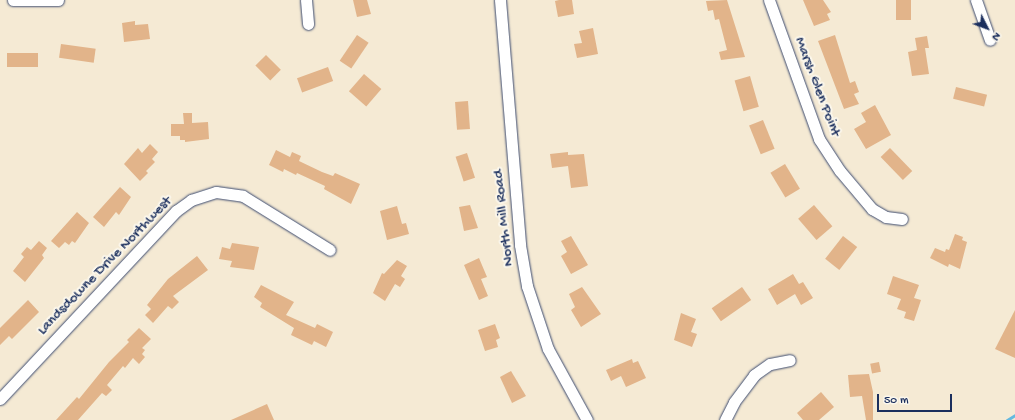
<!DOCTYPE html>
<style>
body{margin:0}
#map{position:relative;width:1015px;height:420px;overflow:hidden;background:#f5ead4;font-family:"Gochi Hand",sans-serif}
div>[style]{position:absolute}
.stream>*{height:3px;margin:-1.5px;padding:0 1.5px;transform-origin:1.5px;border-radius:1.5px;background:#64b9e0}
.building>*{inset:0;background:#e2b48a;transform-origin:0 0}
.roads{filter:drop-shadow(0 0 1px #3c4b70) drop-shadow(0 0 1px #3c4b70)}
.street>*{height:11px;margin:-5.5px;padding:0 5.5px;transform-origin:5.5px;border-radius:5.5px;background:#fff}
span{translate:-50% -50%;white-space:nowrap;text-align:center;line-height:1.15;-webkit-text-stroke:4px #fbf7ec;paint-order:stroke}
.street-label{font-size:15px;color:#1b2f5e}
.north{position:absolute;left:967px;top:8px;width:40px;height:40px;-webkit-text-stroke:3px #fbf7ec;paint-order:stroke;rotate:132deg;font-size:11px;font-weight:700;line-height:16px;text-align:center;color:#1b2f5e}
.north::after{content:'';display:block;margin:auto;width:14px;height:18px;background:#1b2f5e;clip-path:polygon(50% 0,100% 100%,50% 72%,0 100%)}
.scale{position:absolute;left:877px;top:394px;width:75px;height:18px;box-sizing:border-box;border:2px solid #1b2f5e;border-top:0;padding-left:5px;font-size:12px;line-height:14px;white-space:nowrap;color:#1b2f5e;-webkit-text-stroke:3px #fbf7ec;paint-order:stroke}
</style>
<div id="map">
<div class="stream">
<i style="left:1007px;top:420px;width:9px;rotate:-32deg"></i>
</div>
<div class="building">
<i style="clip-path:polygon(353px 0,367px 0,371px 14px,357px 17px)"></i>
<i style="clip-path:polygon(559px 0,572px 0,574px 14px,558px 17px,555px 1px)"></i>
<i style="clip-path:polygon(727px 0,745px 57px,721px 60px,719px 52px,727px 50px,719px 19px,715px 20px,713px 10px,708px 11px,706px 1px)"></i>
<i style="clip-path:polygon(803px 0,823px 0,831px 12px,827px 14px,830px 20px,814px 26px)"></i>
<i style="left:896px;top:0;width:15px;height:20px"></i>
<i style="clip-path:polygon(135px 21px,135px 25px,148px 24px,150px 39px,124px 42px,122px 23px)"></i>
<i style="clip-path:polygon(593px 28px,598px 54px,577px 58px,574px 44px,582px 43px,579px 31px)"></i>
<i style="left:357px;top:35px;width:14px;height:31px;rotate:34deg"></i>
<i style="clip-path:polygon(835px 35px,850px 83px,855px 81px,859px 92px,854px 94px,859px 104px,844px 109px,818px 41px)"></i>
<i style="clip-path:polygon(927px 36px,929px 48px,925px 48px,929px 74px,912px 76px,908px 52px,917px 50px,915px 38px)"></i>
<i style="left:61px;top:44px;width:35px;height:14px;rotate:8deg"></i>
<i style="left:7px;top:53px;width:31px;height:14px"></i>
<i style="left:266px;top:55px;width:21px;height:15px;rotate:45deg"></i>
<i style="left:328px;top:67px;width:15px;height:33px;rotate:70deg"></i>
<i style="left:364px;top:74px;width:23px;height:23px;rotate:41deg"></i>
<i style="left:750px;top:76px;width:32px;height:16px;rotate:74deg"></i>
<i style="left:956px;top:87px;width:32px;height:12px;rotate:14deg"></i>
<i style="left:468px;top:101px;width:28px;height:13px;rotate:86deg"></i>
<i style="clip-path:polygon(875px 105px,891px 135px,866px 149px,854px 129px,866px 122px,861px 113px)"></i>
<i style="clip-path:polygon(183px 113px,192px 113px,192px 123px,208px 122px,209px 139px,185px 142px,185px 140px,180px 140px,180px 136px,171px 136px,171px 124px,184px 124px)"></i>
<i style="left:763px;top:120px;width:31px;height:15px;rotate:68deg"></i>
<i style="clip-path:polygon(150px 144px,158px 152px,152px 159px,155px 162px,146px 171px,148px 173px,140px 181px,124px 164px,138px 148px,142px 153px)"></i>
<i style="left:890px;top:148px;width:32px;height:13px;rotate:46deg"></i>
<i style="clip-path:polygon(276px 150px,290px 157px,292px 152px,301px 156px,299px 161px,322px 172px,333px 176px,335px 173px,360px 184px,351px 204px,324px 189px,325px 186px,297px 173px,296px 175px,284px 169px,283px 172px,269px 165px)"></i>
<i style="clip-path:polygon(568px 152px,568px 155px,584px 154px,588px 186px,571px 188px,568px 166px,552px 168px,550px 154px)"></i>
<i style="left:467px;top:153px;width:26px;height:12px;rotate:72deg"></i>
<i style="left:785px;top:164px;width:29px;height:17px;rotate:59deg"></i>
<i style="clip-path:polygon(120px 187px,131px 197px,119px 215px,116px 212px,104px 227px,93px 217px)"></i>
<i style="clip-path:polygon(470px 205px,478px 228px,464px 231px,459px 207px)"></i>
<i style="left:814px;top:205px;width:28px;height:21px;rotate:49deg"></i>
<i style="clip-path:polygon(397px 206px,402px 224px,406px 223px,409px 234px,387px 240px,380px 211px)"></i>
<i style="clip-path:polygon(77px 212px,89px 223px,75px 243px,72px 241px,69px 245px,65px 242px,59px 248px,51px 241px)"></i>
<i style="clip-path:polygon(955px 234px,963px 237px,962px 240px,967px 242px,960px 269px,949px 264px,948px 267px,930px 258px,935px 248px,945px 252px,946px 249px,949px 250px)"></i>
<i style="clip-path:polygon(571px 236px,588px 265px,571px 274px,561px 256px,567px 252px,561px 241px)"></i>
<i style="left:843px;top:236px;width:18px;height:29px;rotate:38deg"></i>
<i style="clip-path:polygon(39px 241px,47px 248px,42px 255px,44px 258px,25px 282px,13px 271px,24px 257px,21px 254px,27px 247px,31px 250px)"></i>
<i style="clip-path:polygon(232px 243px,259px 247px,254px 270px,230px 267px,232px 261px,219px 259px,222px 247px,230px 249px)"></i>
<i style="clip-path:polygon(197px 256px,208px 270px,173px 296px,179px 302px,172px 309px,168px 306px,153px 323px,145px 315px,151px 309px,147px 305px,168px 279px)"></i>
<i style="clip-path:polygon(479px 258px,487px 277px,481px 279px,488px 296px,479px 300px,464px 265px)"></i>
<i style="clip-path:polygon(397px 260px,407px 266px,401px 276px,405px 279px,400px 287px,395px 284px,385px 301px,373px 293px,382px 273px,384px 274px)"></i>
<i style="clip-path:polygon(793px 274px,799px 284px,803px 282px,813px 298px,801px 305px,795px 294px,777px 305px,768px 289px)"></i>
<i style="clip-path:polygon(893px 276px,919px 285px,914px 298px,921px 300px,914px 321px,904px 318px,906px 312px,897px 309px,901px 299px,887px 294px)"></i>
<i style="clip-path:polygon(261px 285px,294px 302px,286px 315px,315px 328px,317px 324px,333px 332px,326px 347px,314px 341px,312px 345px,291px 335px,294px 328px,260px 307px,262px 303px,254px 297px)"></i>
<i style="clip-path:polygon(582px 287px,601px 314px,581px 327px,571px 310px,575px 307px,569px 294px)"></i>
<i style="left:742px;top:287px;width:16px;height:37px;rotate:55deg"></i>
<i style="clip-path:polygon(28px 300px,39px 312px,12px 339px,9px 336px,0 345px,0 328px)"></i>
<i style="clip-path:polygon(1015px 310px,1015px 358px,995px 349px)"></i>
<i style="clip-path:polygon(681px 313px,696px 319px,691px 332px,697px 334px,692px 347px,674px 340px)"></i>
<i style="clip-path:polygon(495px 324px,500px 338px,496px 340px,498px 347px,485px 351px,478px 330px)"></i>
<i style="clip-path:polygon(139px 328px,151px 339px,142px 348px,145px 350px,142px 354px,145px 357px,139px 364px,133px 358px,125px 368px,123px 366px,107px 385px,112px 390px,106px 396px,102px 393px,78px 420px,56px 420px,77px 397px,79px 399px,109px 362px,129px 342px,127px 340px)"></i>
<i style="clip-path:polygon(632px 359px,633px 363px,638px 361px,646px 378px,626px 387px,621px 376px,611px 381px,606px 370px)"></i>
<i style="left:879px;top:362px;width:10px;height:9px;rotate:79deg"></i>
<i style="clip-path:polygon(511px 371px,526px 396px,512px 403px,500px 377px)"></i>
<i style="clip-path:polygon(869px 374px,873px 392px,873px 420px,866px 420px,862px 396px,850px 397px,848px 375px)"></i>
<i style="clip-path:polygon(821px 392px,834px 407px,819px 420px,803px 420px,797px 413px)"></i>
<i style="clip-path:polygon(267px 404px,274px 420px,231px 420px)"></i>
</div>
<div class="roads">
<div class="street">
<i style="left:13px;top:0;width:45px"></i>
<i style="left:306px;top:0;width:24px;rotate:85deg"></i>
<i style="left:500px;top:0;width:246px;rotate:85.3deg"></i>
<i style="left:520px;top:245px;width:42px;rotate:80.3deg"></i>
<i style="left:527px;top:286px;width:66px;rotate:71.6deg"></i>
<i style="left:548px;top:349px;width:81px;rotate:61.2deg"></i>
<i style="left:769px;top:0;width:148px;rotate:70.2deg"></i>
<i style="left:819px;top:139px;width:38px;rotate:57deg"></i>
<i style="left:840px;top:171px;width:50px;rotate:49.9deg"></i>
<i style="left:872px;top:209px;width:16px;rotate:30deg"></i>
<i style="left:886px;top:217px;width:16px;rotate:7deg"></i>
<i style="left:976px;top:0;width:42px;rotate:70.7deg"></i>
<i style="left:0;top:399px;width:258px;rotate:-46.9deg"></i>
<i style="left:176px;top:211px;width:19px;rotate:-36deg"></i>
<i style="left:191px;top:200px;width:26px;rotate:-18deg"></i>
<i style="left:216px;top:192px;width:27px;rotate:8deg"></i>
<i style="left:243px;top:196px;width:102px;rotate:31.8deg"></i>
<i style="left:725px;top:420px;width:20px;rotate:-63deg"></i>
<i style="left:734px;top:402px;width:34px;rotate:-53deg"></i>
<i style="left:754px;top:375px;width:19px;rotate:-35deg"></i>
<i style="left:770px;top:364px;width:20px;rotate:-11deg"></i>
</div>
</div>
<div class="street-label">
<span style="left:817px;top:87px;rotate:69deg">Marsh Glen Point</span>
<span style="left:504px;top:218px;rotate:-96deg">North Mill Road</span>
<span style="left:105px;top:266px;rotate:-46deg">Landsdowne Drive Northwest</span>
</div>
<div class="north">N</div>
<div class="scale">50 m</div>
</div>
